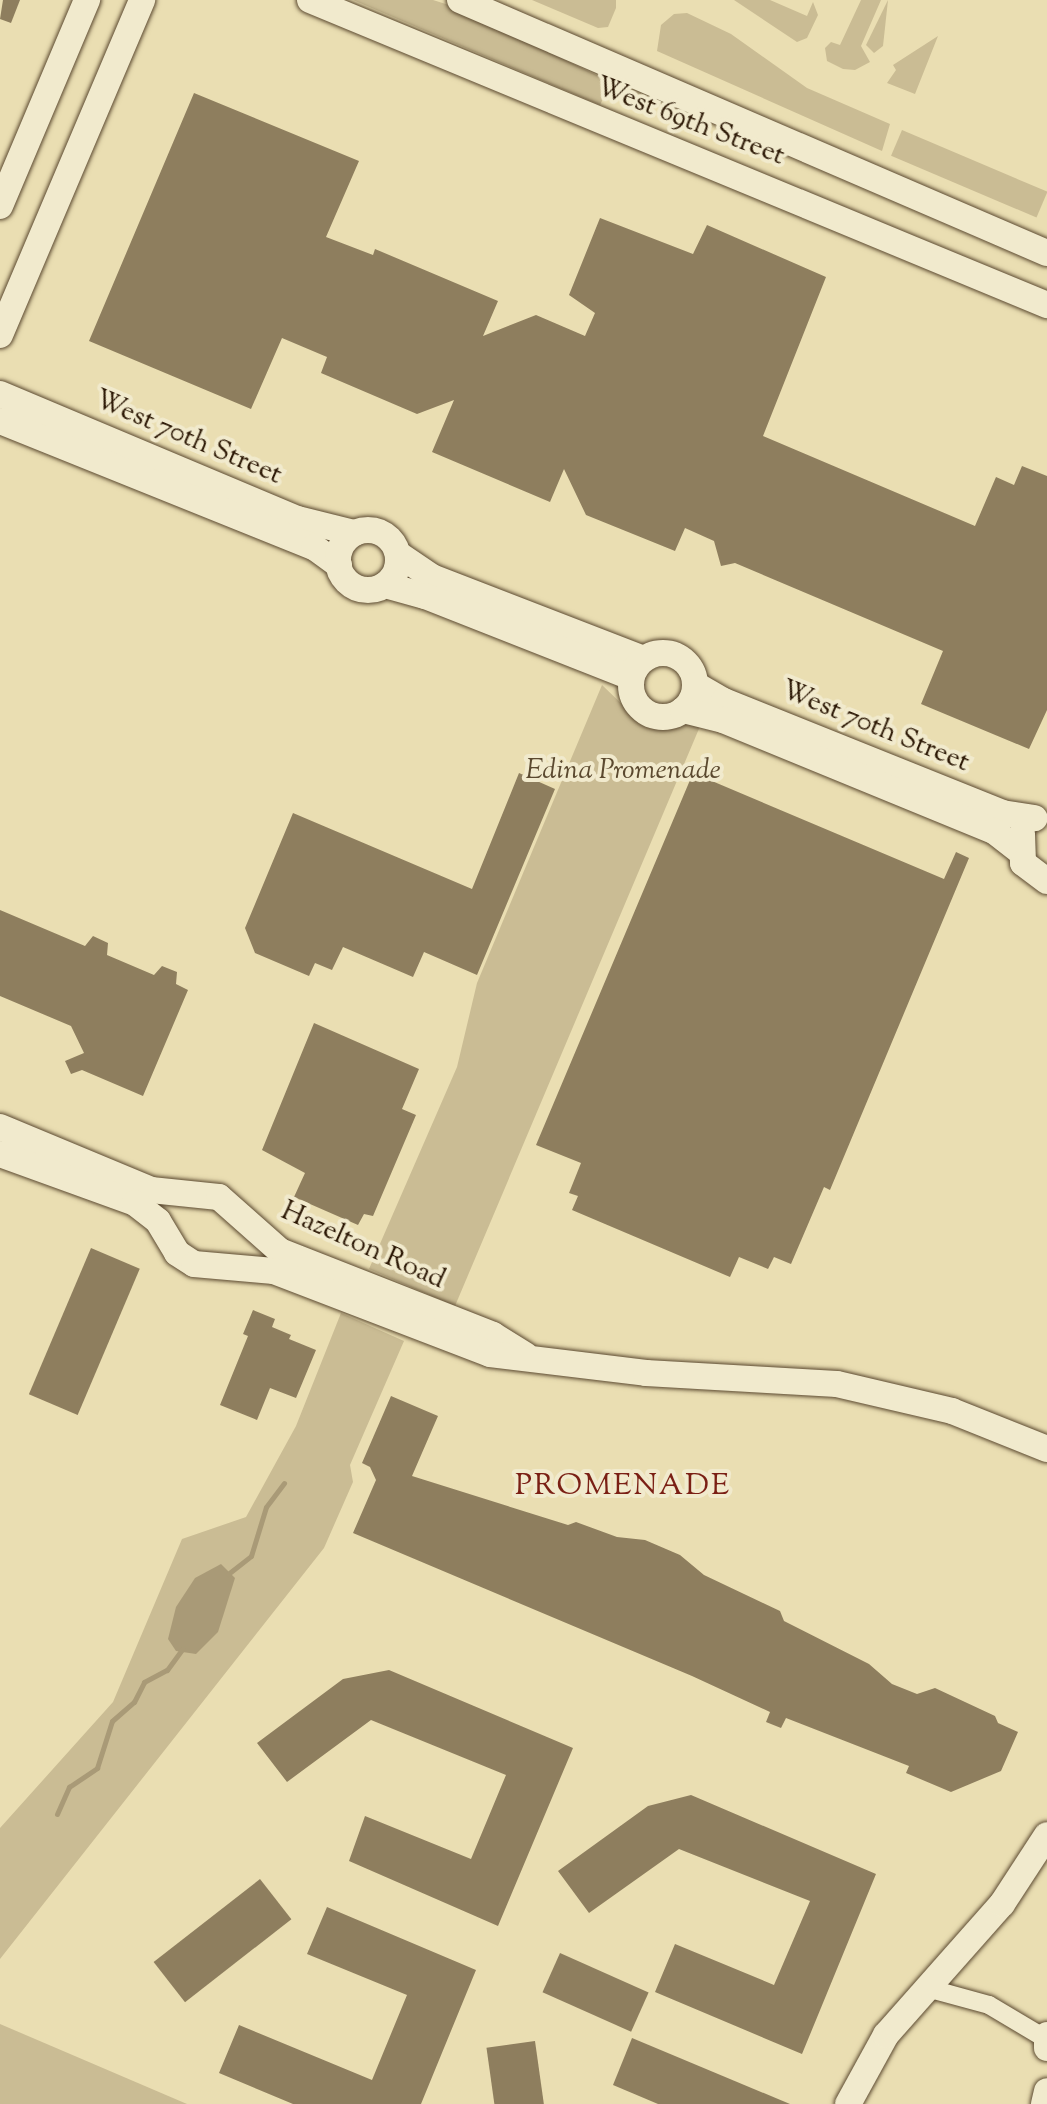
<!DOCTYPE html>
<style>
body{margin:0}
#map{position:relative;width:1047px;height:2104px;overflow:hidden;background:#eadeb2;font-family:"Sorts Mill Goudy",serif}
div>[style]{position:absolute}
.green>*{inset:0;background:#cabc94;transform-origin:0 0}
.water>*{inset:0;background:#a99a77}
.stream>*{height:5px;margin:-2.5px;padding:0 2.5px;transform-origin:2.5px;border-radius:2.5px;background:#a99a77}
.building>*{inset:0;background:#8e7e5e;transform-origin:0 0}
.roads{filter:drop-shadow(0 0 2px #5b4930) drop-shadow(0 0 2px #5b4930)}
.street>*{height:18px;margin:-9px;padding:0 9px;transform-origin:9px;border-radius:9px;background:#f1eacd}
.secondary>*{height:26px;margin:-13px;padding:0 13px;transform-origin:13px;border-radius:13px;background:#f1eacd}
.secondary>.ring{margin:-13px;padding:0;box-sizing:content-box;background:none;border:26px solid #f1eacd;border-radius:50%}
span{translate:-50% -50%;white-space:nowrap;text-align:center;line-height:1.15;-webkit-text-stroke:8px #f1eacd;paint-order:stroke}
.street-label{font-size:28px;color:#2b1704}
.park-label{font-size:28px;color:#5b492f;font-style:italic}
.neighbourhood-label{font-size:30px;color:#7a1f14;letter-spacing:2px}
</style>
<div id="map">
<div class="green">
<i style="clip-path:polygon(353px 0,433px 0,452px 6px,611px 82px,600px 105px)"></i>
<i style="clip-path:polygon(532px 0,616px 0,616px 8px,608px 27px,598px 28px)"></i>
<i style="clip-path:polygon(734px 0,770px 0,807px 16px,813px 2px,818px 15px,807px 38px,797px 42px)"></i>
<i style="clip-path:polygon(861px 0,881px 0,861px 46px,870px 62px,855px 70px,843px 69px,827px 61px,825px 48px,831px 42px,840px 45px)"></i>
<i style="clip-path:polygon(888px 0,883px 46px,874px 53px,866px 45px)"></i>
<i style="clip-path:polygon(687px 13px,731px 34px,807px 88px,890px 124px,882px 151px,657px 51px,661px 25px,674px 14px)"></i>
<i style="clip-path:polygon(938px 36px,915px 94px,887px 83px,896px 70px,893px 65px)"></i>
<i style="left:902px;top:130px;width:158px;height:28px;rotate:23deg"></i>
<i style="clip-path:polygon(602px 685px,629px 711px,662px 726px,701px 724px,455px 1306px,369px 1269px,457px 1067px,477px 983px)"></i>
<i style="clip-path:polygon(341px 1313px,404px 1341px,350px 1465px,353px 1482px,324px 1548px,0 1959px,0 1828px,113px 1702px,182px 1539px,246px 1517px,296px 1426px)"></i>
<i style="clip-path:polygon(0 2024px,187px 2104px,0 2104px)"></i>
</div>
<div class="water">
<i style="clip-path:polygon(221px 1564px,235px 1578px,218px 1632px,196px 1654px,176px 1651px,168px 1639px,176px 1607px,195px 1578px)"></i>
</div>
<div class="stream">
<i style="left:228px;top:1574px;width:29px;rotate:-38deg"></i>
<i style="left:251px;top:1556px;width:51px;rotate:-73deg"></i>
<i style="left:266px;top:1507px;width:30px;rotate:-53deg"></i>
<i style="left:57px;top:1814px;width:30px;rotate:-66deg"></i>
<i style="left:69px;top:1787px;width:34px;rotate:-34deg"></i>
<i style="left:97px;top:1768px;width:49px;rotate:-72.3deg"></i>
<i style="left:112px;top:1721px;width:29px;rotate:-41deg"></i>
<i style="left:134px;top:1702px;width:22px;rotate:-63deg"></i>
<i style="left:144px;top:1682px;width:26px;rotate:-28deg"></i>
<i style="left:167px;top:1670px;width:27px;rotate:-54deg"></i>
</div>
<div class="building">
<i style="clip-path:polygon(3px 0,20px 0,11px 23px,0 19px)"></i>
<i style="clip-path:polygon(194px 93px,359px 161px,326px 237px,373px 255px,375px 249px,498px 301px,483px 336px,536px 315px,585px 336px,595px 313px,569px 295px,600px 218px,693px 254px,707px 225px,826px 277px,763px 436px,975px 526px,996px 477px,1014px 485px,1022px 466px,1047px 476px,1047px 710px,1029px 749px,921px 704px,943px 651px,735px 563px,721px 566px,714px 541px,685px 528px,675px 551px,586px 515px,564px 469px,550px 502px,432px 452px,454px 400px,417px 414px,321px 373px,327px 357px,282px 338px,251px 409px,89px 341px)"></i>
<i style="clip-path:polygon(519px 773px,555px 789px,477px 975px,424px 952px,413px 977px,343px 947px,332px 970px,315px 963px,309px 976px,255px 953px,245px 928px,293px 813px,472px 889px)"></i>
<i style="clip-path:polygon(693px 773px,944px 879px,956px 852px,969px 858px,830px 1190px,824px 1187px,791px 1264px,774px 1257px,768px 1269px,739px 1257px,730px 1277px,572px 1210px,578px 1196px,569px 1193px,581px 1163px,536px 1145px)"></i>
<i style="clip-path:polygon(0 910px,85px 946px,93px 936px,108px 943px,107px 955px,154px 975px,162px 966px,177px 972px,176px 984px,188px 990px,143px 1096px,82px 1070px,71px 1074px,65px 1061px,84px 1053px,71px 1026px,0 996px)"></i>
<i style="clip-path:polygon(314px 1023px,419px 1069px,402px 1109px,416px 1115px,373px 1216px,364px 1214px,358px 1225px,294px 1197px,305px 1173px,262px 1150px)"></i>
<i style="left:91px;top:1248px;width:53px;height:159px;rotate:23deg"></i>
<i style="clip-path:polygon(253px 1310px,275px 1319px,272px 1327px,291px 1335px,289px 1339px,316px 1350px,296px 1398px,270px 1388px,257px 1420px,220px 1405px,248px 1336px,243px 1334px)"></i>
<i style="clip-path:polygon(391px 1396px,438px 1416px,412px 1476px,568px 1525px,576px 1522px,617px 1537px,645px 1540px,680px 1555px,704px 1575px,780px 1611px,784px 1621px,869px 1664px,892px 1684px,917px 1694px,935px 1688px,995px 1716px,998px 1723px,1018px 1732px,1001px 1771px,951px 1792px,906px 1773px,909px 1766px,786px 1718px,781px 1728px,766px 1722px,770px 1712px,692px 1676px,353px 1533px,376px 1480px,370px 1467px,362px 1463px)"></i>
<i style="clip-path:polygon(389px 1670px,573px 1748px,498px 1926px,349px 1861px,365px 1816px,471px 1859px,506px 1775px,371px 1720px,287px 1782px,257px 1743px,343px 1679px)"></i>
<i style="clip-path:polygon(691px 1795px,876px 1874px,802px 2054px,655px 1992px,675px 1944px,774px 1985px,810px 1901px,679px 1849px,589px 1913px,558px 1871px,648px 1806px)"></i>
<i style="left:260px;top:1879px;width:51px;height:135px;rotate:52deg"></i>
<i style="clip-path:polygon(327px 1907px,476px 1970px,421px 2104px,293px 2104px,219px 2073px,239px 2025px,372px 2080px,407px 1995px,307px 1954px)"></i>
<i style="left:560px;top:1953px;width:97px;height:43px;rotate:24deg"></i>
<i style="clip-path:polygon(632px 2038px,790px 2104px,658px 2104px,613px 2085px)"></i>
<i style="left:535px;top:2041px;width:64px;height:49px;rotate:82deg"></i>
</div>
<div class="roads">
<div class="street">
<i style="left:927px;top:1988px;width:64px;rotate:15.3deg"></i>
<i style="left:989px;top:2005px;width:66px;rotate:30.8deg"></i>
</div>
<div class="secondary">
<i style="left:310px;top:0;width:798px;rotate:22.48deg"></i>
<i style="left:460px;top:0;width:639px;rotate:23.32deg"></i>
<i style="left:0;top:206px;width:224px;rotate:-67.1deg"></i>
<i style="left:0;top:335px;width:364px;rotate:-67deg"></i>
<i style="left:0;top:394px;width:323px;rotate:22.8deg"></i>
<i style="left:298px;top:519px;width:58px;rotate:14deg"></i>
<i style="left:0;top:421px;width:338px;rotate:21.9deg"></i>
<i style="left:314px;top:547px;width:31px;rotate:36deg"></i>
<i class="ring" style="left:338px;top:530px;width:34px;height:34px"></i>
<i style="left:398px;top:554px;width:41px;rotate:34.1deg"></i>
<i style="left:432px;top:577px;width:226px;rotate:21.2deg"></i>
<i style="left:385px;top:585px;width:41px;rotate:15.4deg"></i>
<i style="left:425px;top:596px;width:221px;rotate:21.5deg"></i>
<i class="ring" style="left:631px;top:653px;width:38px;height:38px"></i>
<i style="left:696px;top:685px;width:32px;rotate:30deg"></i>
<i style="left:724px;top:701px;width:300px;rotate:21.9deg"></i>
<i style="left:1002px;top:813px;width:33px;rotate:9deg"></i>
<i style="left:683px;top:710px;width:41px;rotate:14deg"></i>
<i style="left:723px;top:720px;width:293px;rotate:22.3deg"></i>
<i style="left:994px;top:831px;width:33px;rotate:38deg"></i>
<i style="left:1022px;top:834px;width:29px;rotate:88deg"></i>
<i style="left:1023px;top:863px;width:30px;rotate:37deg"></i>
<i style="left:0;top:1127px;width:164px;rotate:22.6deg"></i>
<i style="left:151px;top:1190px;width:68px;rotate:5.9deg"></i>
<i style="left:219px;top:1197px;width:81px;rotate:41.5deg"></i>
<i style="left:280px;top:1251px;width:229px;rotate:21.5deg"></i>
<i style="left:493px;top:1335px;width:38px;rotate:32deg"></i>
<i style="left:0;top:1154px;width:144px;rotate:19.9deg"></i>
<i style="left:135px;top:1203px;width:29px;rotate:38deg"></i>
<i style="left:158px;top:1221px;width:37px;rotate:59deg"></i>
<i style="left:177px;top:1253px;width:20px;rotate:33deg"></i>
<i style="left:194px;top:1264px;width:80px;rotate:5deg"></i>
<i style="left:274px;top:1271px;width:231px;rotate:21deg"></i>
<i style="left:490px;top:1354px;width:157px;rotate:6.9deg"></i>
<i style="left:646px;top:1373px;width:191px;rotate:3.3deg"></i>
<i style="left:837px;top:1384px;width:118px;rotate:13.2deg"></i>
<i style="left:952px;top:1411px;width:102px;rotate:21.8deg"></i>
<i style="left:1047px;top:2035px;width:13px;rotate:90deg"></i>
<i style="left:848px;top:2104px;width:79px;rotate:-61.2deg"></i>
<i style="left:886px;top:2035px;width:175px;rotate:-48.5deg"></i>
<i style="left:1002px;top:1904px;width:82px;rotate:-56.9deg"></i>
<i style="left:1044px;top:2104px;width:13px;rotate:-77deg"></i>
</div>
</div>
<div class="street-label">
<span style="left:690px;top:122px;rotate:21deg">West 69th Street</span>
<span style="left:188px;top:438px;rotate:23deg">West 70th Street</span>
<span style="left:875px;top:727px;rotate:22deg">West 70th Street</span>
<span style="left:363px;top:1246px;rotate:24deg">Hazelton Road</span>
</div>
<div class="park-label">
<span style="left:623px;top:771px">Edina Promenade</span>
</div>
<div class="neighbourhood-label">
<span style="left:623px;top:1487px">PROMENADE</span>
</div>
</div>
